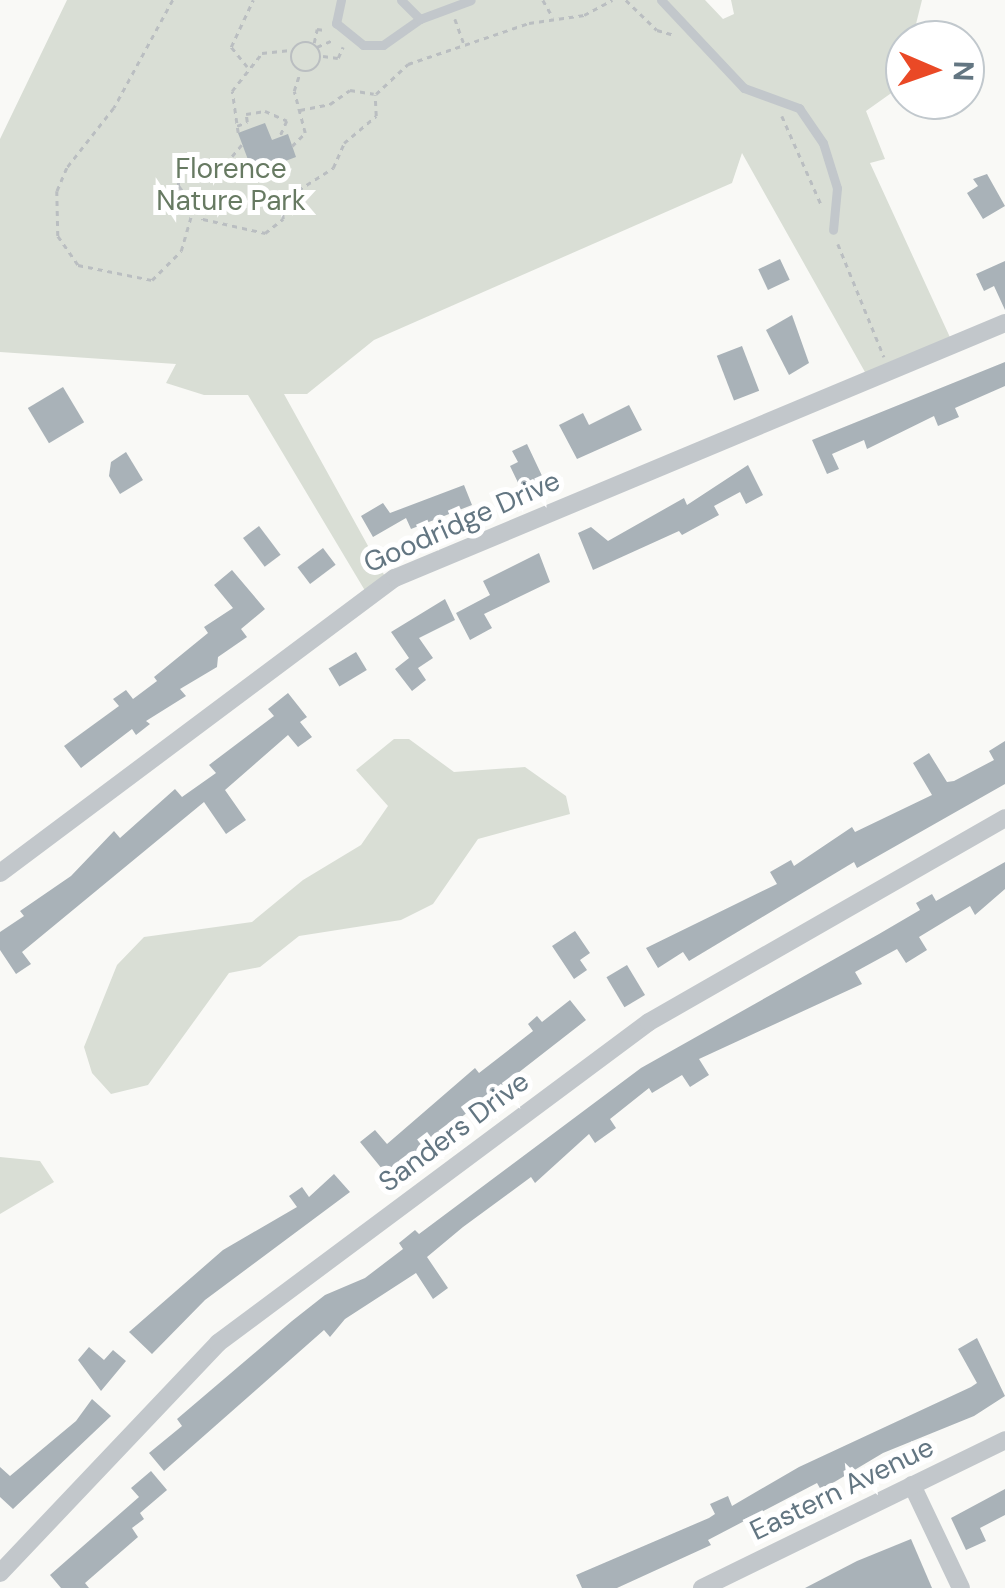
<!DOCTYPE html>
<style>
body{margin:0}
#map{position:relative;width:1005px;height:1588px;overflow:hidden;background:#f9f9f6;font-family:"DM Sans",sans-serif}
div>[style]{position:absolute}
.green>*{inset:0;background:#d9ded5}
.building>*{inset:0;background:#a9b2b8;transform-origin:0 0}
.path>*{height:2.5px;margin-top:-1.25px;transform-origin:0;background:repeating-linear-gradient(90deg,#babec1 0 5px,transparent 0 10px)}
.path>.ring{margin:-1.25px;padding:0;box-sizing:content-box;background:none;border:2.5px solid #babec1;border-radius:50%}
.service>*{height:9px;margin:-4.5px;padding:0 4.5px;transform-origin:4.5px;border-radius:4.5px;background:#c2c7cb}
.minor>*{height:18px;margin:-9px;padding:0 9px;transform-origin:9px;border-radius:9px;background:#c2c7cb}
span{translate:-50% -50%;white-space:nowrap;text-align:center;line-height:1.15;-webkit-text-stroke:10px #fff;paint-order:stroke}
.park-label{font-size:28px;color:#677a62}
.street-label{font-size:28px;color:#637682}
.north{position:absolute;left:885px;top:20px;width:100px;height:100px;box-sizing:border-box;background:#fff;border:2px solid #c1c8cd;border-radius:50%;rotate:92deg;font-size:28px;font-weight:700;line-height:40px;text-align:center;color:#637682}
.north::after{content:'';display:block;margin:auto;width:35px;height:45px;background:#ea4926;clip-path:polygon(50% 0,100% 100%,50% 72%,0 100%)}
</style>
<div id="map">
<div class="green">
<i style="clip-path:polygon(67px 0,705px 0,723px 19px,734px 14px,731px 0,922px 0,912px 40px,905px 40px,904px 84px,866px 111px,885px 159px,870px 163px,954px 346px,870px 381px,742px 153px,732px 183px,374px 340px,307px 394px,284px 394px,388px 582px,367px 594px,248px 395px,204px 395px,166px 383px,176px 364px,0 352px,0 139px)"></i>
<i style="clip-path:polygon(394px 739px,409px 739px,454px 772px,525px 767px,566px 796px,570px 814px,478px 839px,433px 904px,401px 920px,299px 936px,260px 967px,229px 973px,148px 1085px,111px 1094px,92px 1073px,84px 1047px,117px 965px,144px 937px,252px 922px,303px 880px,361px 845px,388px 806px,356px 770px)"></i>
<i style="clip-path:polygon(0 1157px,40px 1161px,54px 1182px,0 1214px)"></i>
</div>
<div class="building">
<i style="clip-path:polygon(265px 123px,272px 140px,288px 134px,296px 157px,253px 173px,238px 133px)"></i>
<i style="clip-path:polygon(987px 174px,1005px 206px,983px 219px,967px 193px,978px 186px,973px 179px)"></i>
<i style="left:780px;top:259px;width:23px;height:24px;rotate:65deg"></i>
<i style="clip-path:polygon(1005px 261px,1005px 310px,994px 286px,984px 291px,976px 274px)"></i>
<i style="clip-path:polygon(792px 315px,809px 363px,789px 375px,766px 330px)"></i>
<i style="left:742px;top:346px;width:48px;height:27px;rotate:69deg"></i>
<i style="clip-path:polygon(1005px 362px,1005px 386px,955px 408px,959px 417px,938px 426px,934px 416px,867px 449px,864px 440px,832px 454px,839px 469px,827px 474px,812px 440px)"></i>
<i style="left:63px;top:387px;width:41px;height:41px;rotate:59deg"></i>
<i style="clip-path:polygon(629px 405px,642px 430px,577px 459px,559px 425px,583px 413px,589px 425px)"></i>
<i style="clip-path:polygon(527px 444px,544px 480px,522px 491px,510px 466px,518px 462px,512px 451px)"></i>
<i style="clip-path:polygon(126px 452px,143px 480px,120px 494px,109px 476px,111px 462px)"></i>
<i style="clip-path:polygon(748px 465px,763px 495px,746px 504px,740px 492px,714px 506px,719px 515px,682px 535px,679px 531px,593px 570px,578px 533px,591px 527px,608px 541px,684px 498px,687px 505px)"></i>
<i style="clip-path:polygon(464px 485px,472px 505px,411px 529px,406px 518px,373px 537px,361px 516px,383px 503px,390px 513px)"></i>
<i style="left:259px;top:526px;width:36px;height:20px;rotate:53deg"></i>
<i style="left:323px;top:548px;width:21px;height:32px;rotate:53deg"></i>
<i style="clip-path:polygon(539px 553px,550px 582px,484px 614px,492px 628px,470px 640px,456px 613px,490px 595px,483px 581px)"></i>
<i style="clip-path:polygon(232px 570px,265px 609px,241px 629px,247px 637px,218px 657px,217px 667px,180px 689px,186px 696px,146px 721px,150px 724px,136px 735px,132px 729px,81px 768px,64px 746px,119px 706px,113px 699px,126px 690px,133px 699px,157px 681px,154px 677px,208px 633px,204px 627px,233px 608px,214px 585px)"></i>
<i style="clip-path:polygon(445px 599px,455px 620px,419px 638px,433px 658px,418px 668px,426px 680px,412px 691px,395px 669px,409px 658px,391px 632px)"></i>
<i style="left:356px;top:652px;width:21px;height:32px;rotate:59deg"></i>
<i style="clip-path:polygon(288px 693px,307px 717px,300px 722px,312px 737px,298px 747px,288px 735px,225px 790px,246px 820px,226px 834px,204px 802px,22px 952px,31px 964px,16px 974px,0 950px,0 932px,24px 916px,20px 911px,71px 876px,114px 831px,120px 838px,175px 789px,182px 797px,216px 773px,209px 765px,274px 716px,268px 709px)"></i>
<i style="clip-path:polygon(1005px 741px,1005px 784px,857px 868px,854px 862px,689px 961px,683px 952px,658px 968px,646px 948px,777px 884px,770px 872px,791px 860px,794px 866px,852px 827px,855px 832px,932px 795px,913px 763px,929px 753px,947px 782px,954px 781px,994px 760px,989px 751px)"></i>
<i style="clip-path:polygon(1005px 862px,1005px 889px,975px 915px,970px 906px,919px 937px,927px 950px,906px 963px,897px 949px,855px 972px,862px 984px,699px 1059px,709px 1075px,690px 1087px,682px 1075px,652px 1093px,649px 1088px,610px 1119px,616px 1128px,595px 1143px,589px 1134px,535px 1183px,531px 1177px,463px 1227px,427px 1257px,448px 1288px,433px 1299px,416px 1273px,345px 1319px,330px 1337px,324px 1330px,164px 1471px,149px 1453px,182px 1426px,177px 1419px,292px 1321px,325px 1295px,365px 1278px,403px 1249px,399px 1243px,415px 1230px,419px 1234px,641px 1068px,879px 934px,920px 910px,916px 903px,932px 894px,936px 901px)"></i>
<i style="clip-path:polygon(575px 931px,590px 953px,580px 960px,587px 970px,574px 979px,552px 946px)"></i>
<i style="left:627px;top:965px;width:35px;height:24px;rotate:59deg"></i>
<i style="clip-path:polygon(570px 1000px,586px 1020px,387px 1175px,360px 1142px,375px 1130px,387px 1144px,475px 1068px,479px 1073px,533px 1031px,528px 1024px,537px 1016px,542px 1022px)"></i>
<i style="clip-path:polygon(334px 1174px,350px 1192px,205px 1300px,152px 1354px,129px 1332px,223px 1250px,297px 1207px,289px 1196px,302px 1187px,309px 1197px)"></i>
<i style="clip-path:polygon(977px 1338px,1005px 1396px,974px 1416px,883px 1453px,821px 1490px,817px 1483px,708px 1540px,711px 1545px,617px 1588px,582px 1588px,576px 1575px,709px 1518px,715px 1514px,710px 1504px,728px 1496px,732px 1506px,799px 1467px,971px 1387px,977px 1383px,958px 1349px)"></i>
<i style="clip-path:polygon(89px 1347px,104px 1360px,113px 1350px,126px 1361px,101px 1391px,78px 1360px)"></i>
<i style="clip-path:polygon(92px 1399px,111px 1416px,13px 1509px,0 1497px,0 1467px,10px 1476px,76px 1421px)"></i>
<i style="clip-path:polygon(151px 1471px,167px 1490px,140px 1513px,144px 1519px,132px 1528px,138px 1537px,85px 1583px,89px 1588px,61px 1588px,50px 1575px,139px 1497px,131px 1488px)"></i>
<i style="clip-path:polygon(1005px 1489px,1005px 1515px,980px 1528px,986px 1541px,966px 1550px,951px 1518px)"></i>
<i style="clip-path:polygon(911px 1539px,932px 1588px,805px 1588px,857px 1561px)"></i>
</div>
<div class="path">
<i style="left:173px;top:0;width:123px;rotate:118.6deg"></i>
<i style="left:114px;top:108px;width:76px;rotate:128.1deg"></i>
<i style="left:67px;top:168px;width:25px;rotate:113deg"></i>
<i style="left:57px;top:191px;width:45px;rotate:88.7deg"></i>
<i style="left:58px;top:236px;width:35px;rotate:55deg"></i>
<i style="left:78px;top:265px;width:76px;rotate:11.5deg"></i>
<i style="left:152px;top:280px;width:41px;rotate:-45deg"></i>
<i style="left:181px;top:251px;width:47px;rotate:-73.9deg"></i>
<i style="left:543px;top:0;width:20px;rotate:60deg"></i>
<i style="left:626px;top:0;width:43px;rotate:44.1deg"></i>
<i style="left:657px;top:30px;width:19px;rotate:16deg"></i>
<i style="left:455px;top:19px;width:27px;rotate:70deg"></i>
<i class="ring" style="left:291px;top:42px;width:27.5px;height:27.5px"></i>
<i style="left:314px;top:43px;width:14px;rotate:-78deg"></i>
<i style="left:317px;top:29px;width:8px;rotate:7deg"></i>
<i style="left:317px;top:47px;width:17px;rotate:-24deg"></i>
<i style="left:323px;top:56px;width:15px;rotate:8deg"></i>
<i style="left:338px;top:58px;width:12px;rotate:-66deg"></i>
<i style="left:247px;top:67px;width:26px;rotate:-129deg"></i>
<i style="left:231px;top:47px;width:52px;rotate:-64.9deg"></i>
<i style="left:376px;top:94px;width:44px;rotate:-43.2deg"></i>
<i style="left:408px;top:64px;width:128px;rotate:-18.7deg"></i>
<i style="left:529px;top:23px;width:56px;rotate:-8.3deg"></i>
<i style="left:584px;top:15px;width:32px;rotate:-28deg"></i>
<i style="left:300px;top:110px;width:31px;rotate:-11deg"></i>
<i style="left:330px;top:104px;width:24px;rotate:-35deg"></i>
<i style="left:350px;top:90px;width:24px;rotate:9deg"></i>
<i style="left:782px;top:116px;width:96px;rotate:66.1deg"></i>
<i style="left:237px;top:126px;width:11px;rotate:-22deg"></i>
<i style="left:247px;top:122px;width:8px;rotate:-97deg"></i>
<i style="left:246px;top:114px;width:19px;rotate:-9deg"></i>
<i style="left:265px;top:111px;width:24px;rotate:24deg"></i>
<i style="left:287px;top:121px;width:17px;rotate:114deg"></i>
<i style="left:238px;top:133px;width:42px;rotate:-98.1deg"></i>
<i style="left:232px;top:91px;width:48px;rotate:-51.7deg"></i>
<i style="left:262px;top:53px;width:31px;rotate:-6deg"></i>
<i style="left:242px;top:145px;width:26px;rotate:130deg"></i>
<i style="left:225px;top:165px;width:41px;rotate:-167.3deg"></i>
<i style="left:185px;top:156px;width:10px;rotate:135deg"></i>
<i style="left:178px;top:163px;width:23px;rotate:88deg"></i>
<i style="left:179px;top:186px;width:41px;rotate:54deg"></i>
<i style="left:203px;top:219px;width:64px;rotate:12.7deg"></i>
<i style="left:265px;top:233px;width:23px;rotate:-38deg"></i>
<i style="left:283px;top:219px;width:18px;rotate:-96deg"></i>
<i style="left:281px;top:201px;width:62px;rotate:-32.4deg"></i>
<i style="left:333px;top:168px;width:27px;rotate:-66deg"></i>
<i style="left:344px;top:143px;width:42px;rotate:-40.2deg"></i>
<i style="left:376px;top:116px;width:21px;rotate:-93deg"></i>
<i style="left:292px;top:146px;width:18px;rotate:-45deg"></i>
<i style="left:305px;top:133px;width:43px;rotate:-104.7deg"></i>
<i style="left:294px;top:91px;width:19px;rotate:-72deg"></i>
<i style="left:838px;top:244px;width:122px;rotate:67.8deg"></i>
</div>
<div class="service">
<i style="left:341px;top:0;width:24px;rotate:102deg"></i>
<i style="left:336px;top:23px;width:35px;rotate:39deg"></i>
<i style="left:363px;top:45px;width:20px"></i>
<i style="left:383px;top:45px;width:45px;rotate:-35.1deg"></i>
<i style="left:401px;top:0;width:27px;rotate:45deg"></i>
<i style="left:420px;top:19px;width:54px;rotate:-20.4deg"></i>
<i style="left:661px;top:0;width:121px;rotate:46.7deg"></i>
<i style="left:744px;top:88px;width:59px;rotate:20deg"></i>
<i style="left:799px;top:108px;width:42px;rotate:55.6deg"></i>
<i style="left:823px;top:143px;width:47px;rotate:72.7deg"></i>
<i style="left:837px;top:188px;width:42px;rotate:95.4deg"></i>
</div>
<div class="minor">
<i style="left:0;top:873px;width:493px;rotate:-36.8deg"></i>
<i style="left:395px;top:578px;width:661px;rotate:-22.69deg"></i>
<i style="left:912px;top:1485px;width:114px;rotate:64.6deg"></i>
<i style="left:0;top:1573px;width:317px;rotate:-46.5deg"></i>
<i style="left:218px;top:1343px;width:537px;rotate:-36.68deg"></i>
<i style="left:649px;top:1022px;width:410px;rotate:-29.8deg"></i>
<i style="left:702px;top:1588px;width:337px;rotate:-26deg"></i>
</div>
<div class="park-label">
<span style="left:231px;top:185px">Florence<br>Nature Park</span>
</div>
<div class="street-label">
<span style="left:462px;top:522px;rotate:-24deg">Goodridge Drive</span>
<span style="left:454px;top:1132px;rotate:-37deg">Sanders Drive</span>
<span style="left:842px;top:1489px;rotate:-26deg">Eastern Avenue</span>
</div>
<div class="north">N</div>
</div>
